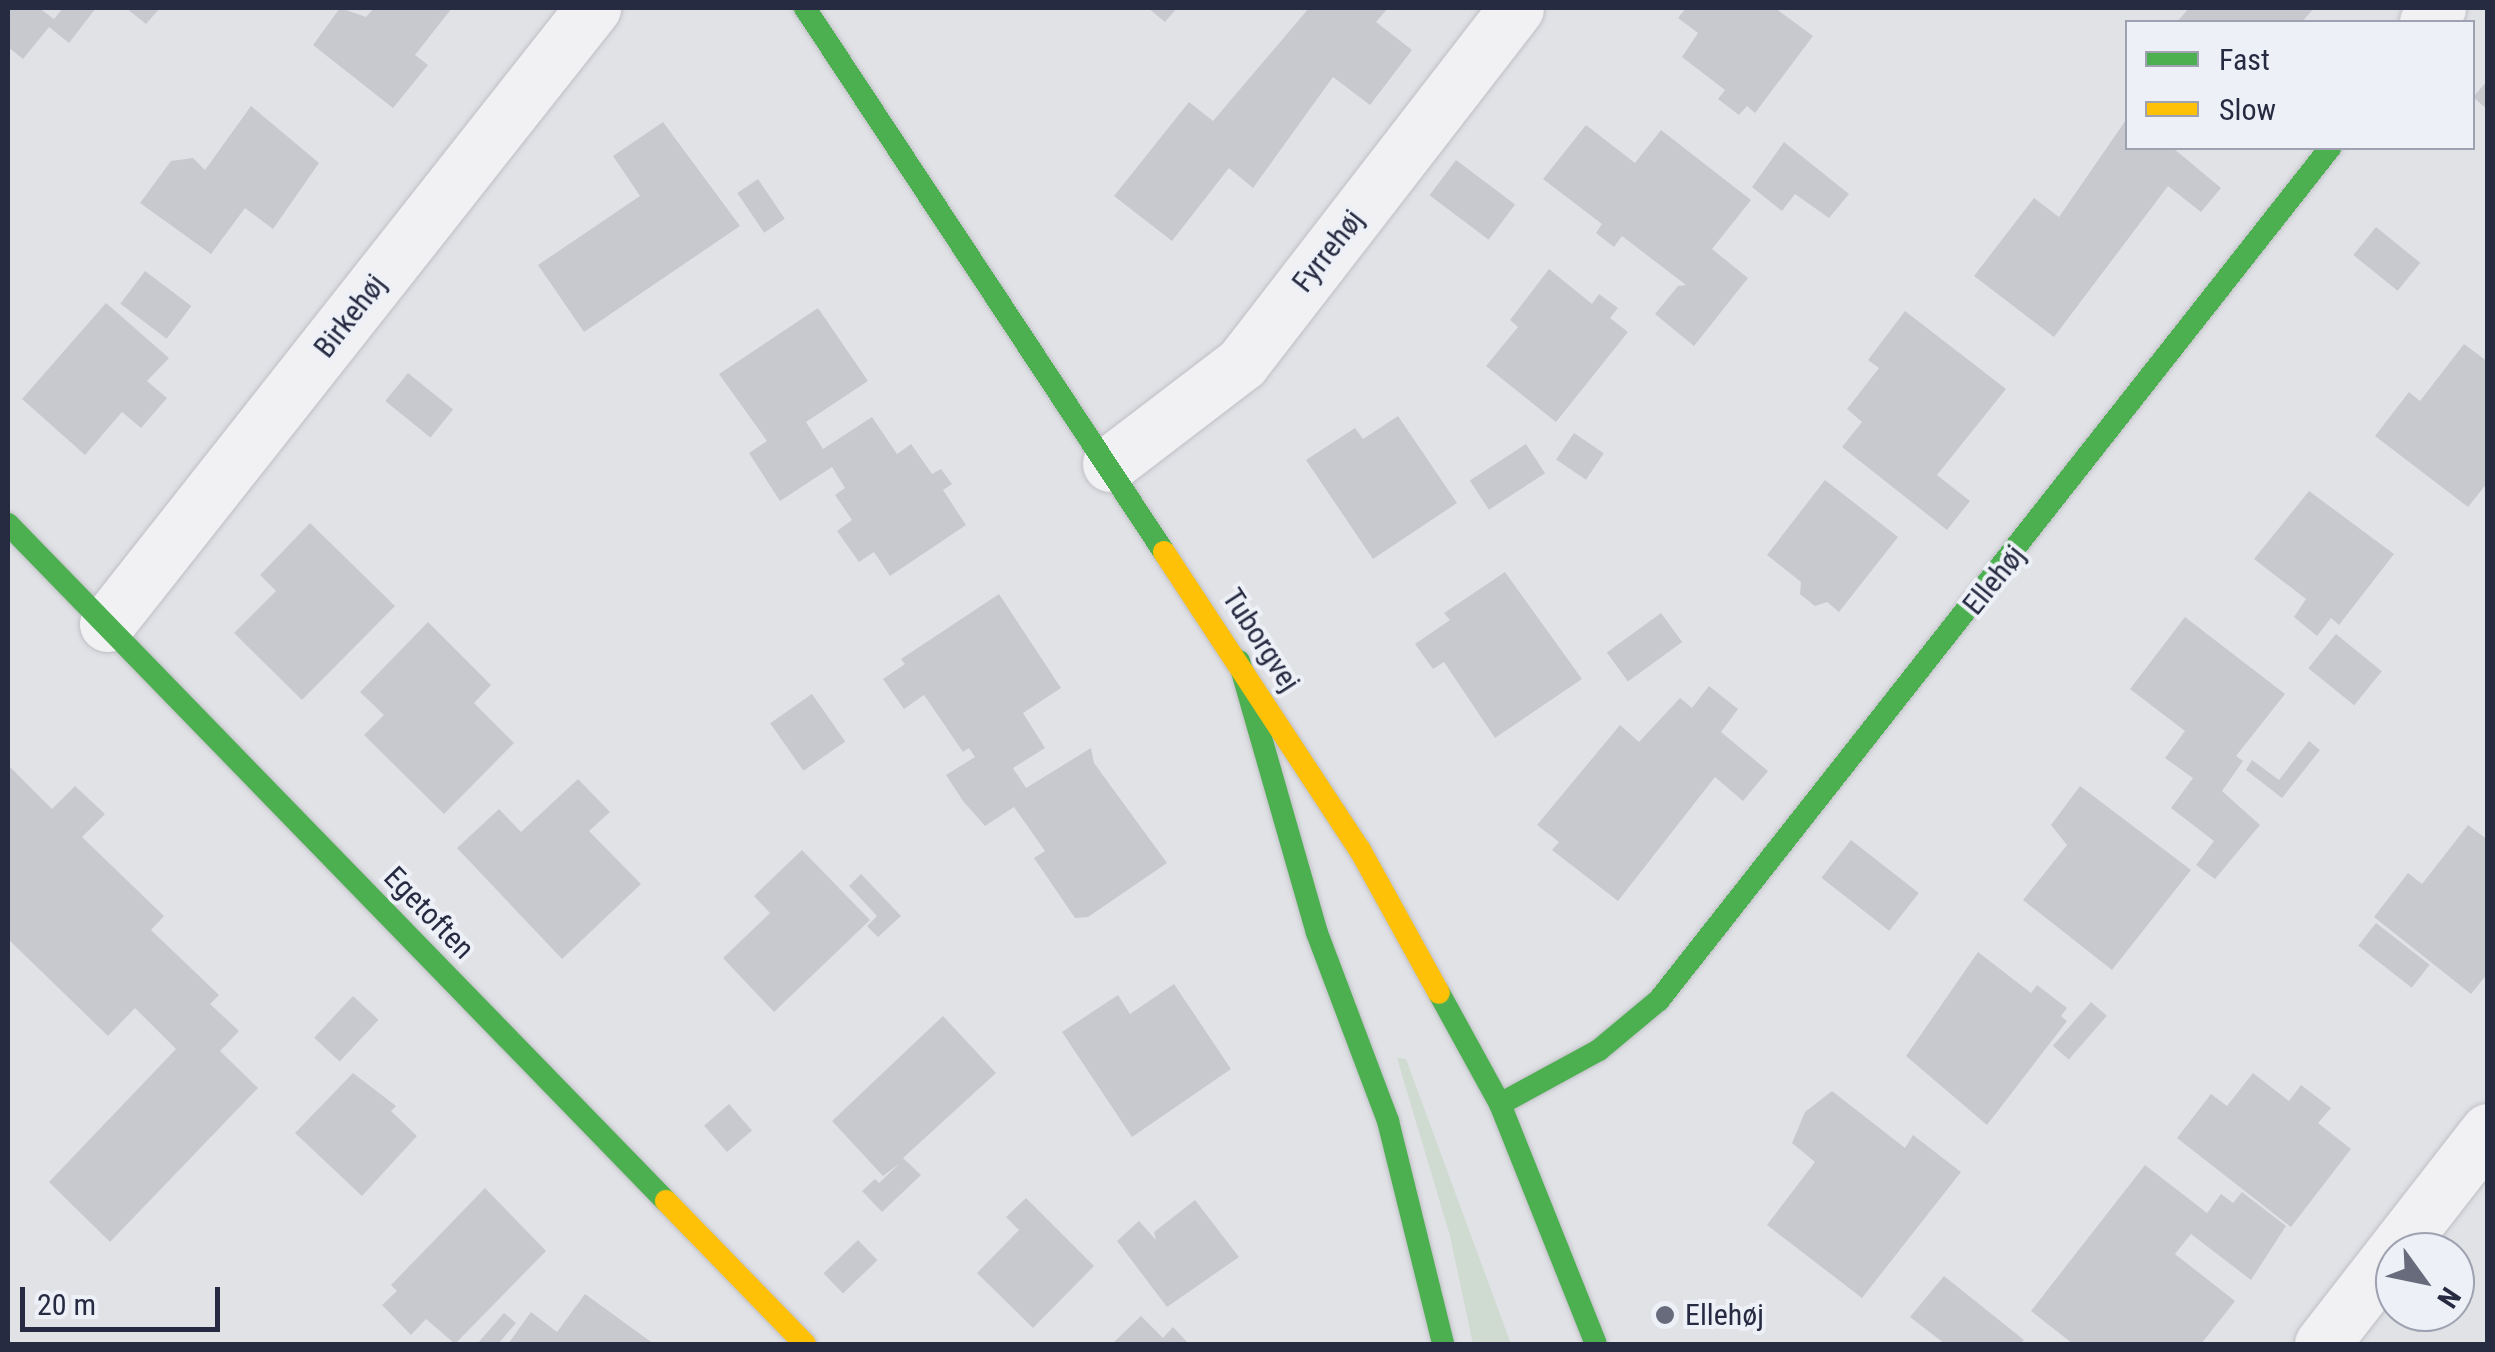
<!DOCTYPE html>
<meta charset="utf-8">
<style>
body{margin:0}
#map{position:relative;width:2495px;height:1352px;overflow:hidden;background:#e1e2e6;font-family:"Roboto Condensed",sans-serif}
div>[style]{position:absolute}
.green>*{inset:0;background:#cfdad1}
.building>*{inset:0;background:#c8c9cf;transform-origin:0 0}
.roads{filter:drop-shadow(0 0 2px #bebfc4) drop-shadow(0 0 2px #bebfc4)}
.street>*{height:55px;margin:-27.5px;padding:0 27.5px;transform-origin:27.5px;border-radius:27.5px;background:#f1f1f3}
.fast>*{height:22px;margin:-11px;padding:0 11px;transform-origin:11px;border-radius:11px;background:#4caf50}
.slow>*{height:22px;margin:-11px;padding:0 11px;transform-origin:11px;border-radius:11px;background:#ffc107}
.dots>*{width:28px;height:28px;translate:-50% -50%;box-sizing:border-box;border:5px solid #eef0f7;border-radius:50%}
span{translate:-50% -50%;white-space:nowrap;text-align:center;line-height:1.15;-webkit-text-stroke:8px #eef0f7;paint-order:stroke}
.street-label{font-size:30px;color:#262b42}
.poi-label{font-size:30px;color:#262b42}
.left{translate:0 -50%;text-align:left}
.frame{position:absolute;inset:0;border:10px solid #262b42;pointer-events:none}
.legend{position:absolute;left:2125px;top:20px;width:350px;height:130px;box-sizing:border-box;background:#eef0f7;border:2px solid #9ea1af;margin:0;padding:12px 18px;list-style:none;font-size:30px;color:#262b42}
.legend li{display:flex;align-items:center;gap:20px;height:50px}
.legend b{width:50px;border:2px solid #9ea1af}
.north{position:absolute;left:2375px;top:1232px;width:100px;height:100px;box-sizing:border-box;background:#eef0f7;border:2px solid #9ea1af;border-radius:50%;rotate:123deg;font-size:28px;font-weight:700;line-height:40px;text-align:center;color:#262b42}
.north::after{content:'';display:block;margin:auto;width:35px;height:45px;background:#676b7b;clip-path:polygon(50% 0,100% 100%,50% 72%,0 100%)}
.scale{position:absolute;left:20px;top:1287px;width:200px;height:45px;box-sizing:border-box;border:5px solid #262b42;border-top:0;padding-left:12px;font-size:30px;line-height:35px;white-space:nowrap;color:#262b42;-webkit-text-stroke:8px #eef0f7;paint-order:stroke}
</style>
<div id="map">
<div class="green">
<i style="clip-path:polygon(1397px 1058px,1406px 1059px,1511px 1344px,1473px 1344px,1450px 1236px)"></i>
</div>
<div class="building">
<i style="clip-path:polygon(8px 8px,39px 8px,54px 19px,63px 8px,96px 8px,69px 43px,49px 27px,23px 59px,8px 47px)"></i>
<i style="clip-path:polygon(126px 8px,160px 8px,146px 24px)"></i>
<i style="clip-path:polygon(340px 8px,366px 17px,374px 8px,452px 8px,415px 55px,428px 65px,393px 108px,313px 45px)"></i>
<i style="clip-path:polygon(1148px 8px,1177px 8px,1165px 22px)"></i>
<i style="clip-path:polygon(1309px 8px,1388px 8px,1376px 22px,1412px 50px,1370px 105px,1333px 77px,1253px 188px,1229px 168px,1172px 241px,1114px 196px,1189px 102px,1213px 121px)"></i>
<i style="clip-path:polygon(1686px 8px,1775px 8px,1813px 36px,1755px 113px,1747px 106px,1739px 115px,1718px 99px,1725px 90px,1682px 57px,1698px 33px,1678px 18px)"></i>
<i style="clip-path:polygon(2189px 8px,2314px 8px,2302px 22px,2177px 22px)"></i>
<i style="clip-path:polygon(2488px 80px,2488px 110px,2473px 97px)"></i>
<i style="clip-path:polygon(251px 106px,319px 163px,273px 229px,245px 208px,211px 254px,140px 203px,171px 161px,193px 158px,205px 170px)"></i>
<i style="clip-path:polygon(2128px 117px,2128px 148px,2173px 148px,2221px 188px,2201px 212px,2168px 186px,2054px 337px,1974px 276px,2034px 198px,2059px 217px)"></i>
<i style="clip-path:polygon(663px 122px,740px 226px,584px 332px,538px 265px,640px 196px,613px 156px)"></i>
<i style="clip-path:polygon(1586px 125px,1635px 163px,1661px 130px,1751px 200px,1712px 249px,1748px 278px,1694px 346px,1655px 314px,1678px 286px,1686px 285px,1622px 236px,1614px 247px,1596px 233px,1602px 224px,1543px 179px)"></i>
<i style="clip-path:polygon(1784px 142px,1849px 194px,1829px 218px,1795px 194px,1782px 211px,1752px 187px)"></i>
<i style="left:1456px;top:160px;width:74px;height:44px;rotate:37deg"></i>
<i style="left:758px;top:179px;width:48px;height:25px;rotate:56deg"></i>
<i style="left:2376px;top:227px;width:57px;height:36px;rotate:39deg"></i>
<i style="clip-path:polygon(1549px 269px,1592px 304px,1599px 294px,1618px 308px,1610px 318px,1628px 332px,1556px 422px,1486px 366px,1518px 327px,1510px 320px)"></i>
<i style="left:145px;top:271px;width:58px;height:41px;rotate:37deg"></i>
<i style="clip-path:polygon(106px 303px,169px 358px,147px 381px,167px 398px,141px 428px,122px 412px,85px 455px,22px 399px)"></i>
<i style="clip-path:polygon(818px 308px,868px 381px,806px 422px,823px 449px,872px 417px,897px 454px,911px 444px,932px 474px,941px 469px,952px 484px,943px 490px,966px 525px,890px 576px,874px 552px,859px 562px,837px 531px,852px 520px,835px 495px,845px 488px,832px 467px,780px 501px,749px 453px,767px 441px,719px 374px)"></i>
<i style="clip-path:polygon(1905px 311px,2006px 389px,1937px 475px,1970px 501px,1947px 530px,1842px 447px,1862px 422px,1847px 409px,1879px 368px,1868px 360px)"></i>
<i style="clip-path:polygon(2464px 344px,2488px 362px,2488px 482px,2468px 507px,2375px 436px,2409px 392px,2420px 401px)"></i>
<i style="left:408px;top:373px;width:58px;height:36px;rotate:39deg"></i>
<i style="clip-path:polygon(1398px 416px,1457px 503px,1373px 559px,1306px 460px,1355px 428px,1363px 439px)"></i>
<i style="left:1574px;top:433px;width:36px;height:32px;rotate:34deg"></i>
<i style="left:1526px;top:444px;width:35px;height:67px;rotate:57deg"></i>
<i style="clip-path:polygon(1825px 480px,1898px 537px,1839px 612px,1827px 602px,1815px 606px,1800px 594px,1801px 582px,1767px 555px)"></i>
<i style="clip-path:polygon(2309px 491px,2394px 554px,2339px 625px,2331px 618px,2317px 636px,2294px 617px,2306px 599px,2254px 559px)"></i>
<i style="clip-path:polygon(310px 523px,395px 606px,302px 700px,234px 633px,276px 591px,260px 575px)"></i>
<i style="clip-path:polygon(1505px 572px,1582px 679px,1495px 738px,1444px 662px,1433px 669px,1415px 644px,1450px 620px,1444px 613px)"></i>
<i style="clip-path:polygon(999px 594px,1061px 688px,1023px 713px,1045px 748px,1013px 768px,1026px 788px,1091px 748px,1094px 763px,1167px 863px,1088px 917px,1075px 918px,1034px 858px,1045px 851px,1014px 807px,985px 826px,963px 801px,946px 775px,975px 757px,969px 748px,963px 752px,924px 695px,904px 709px,883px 679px,905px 664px,901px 659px)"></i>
<i style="left:1661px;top:613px;width:36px;height:67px;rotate:54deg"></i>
<i style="clip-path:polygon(2185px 617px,2285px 694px,2236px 756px,2243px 761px,2222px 791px,2260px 825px,2215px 879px,2196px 865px,2214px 841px,2171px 808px,2193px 778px,2165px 758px,2185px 731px,2130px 689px)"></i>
<i style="clip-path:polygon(428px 622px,491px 685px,474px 703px,514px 743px,444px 814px,364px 735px,384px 715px,360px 692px)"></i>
<i style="left:2336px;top:634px;width:59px;height:44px;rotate:39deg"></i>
<i style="clip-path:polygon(1709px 686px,1738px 709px,1721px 732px,1768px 771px,1743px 801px,1715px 777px,1618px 901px,1552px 850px,1559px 842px,1537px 825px,1620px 725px,1639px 742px,1680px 698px,1692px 708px)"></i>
<i style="left:812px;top:694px;width:58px;height:51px;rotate:55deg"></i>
<i style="clip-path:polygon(2309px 741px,2320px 750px,2282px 798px,2246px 770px,2252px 760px,2279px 780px)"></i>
<i style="clip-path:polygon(8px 765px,52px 809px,75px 786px,105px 814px,82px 837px,164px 916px,151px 930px,219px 995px,210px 1004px,239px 1031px,220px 1051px,258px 1088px,110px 1242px,49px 1182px,176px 1049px,135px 1008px,108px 1036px,8px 939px)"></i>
<i style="clip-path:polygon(578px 779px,610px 812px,589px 831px,641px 884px,562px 959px,457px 848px,499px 809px,521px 832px)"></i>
<i style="clip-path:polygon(2080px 786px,2191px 870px,2112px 970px,2023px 900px,2067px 845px,2051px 825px)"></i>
<i style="clip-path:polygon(2468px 825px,2488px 840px,2488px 973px,2471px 994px,2374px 917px,2408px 873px,2422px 884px)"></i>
<i style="left:1851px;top:840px;width:86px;height:48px;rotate:38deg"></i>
<i style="clip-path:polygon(802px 850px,870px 920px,774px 1012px,723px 958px,770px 913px,754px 896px)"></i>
<i style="clip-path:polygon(861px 874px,901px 916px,878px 937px,867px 926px,877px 916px,849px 886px)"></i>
<i style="left:2376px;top:923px;width:68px;height:29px;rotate:38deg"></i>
<i style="clip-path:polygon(1978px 952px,2031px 993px,2037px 985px,2067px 1008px,2061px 1016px,2067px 1021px,1987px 1125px,1906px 1056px)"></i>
<i style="clip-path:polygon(1174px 984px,1231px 1069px,1132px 1137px,1062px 1032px,1118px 995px,1130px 1014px)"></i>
<i style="left:353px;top:996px;width:35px;height:57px;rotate:43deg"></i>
<i style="left:2091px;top:1002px;width:21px;height:58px;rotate:41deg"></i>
<i style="clip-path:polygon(943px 1016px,996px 1073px,903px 1158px,921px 1175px,882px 1212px,862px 1191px,875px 1179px,879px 1183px,900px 1163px,883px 1176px,832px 1121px)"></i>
<i style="clip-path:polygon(353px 1073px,396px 1106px,391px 1111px,417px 1136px,362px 1196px,295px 1133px)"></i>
<i style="clip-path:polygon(2253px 1073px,2289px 1101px,2301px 1085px,2331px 1108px,2318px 1123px,2351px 1149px,2291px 1227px,2177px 1138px,2211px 1094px,2227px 1106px)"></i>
<i style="clip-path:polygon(1832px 1091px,1905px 1148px,1913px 1135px,1961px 1172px,1862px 1298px,1767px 1225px,1815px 1162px,1792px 1143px,1805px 1112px)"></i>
<i style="left:729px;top:1104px;width:35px;height:33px;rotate:49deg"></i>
<i style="clip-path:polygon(2145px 1165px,2207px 1213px,2221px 1194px,2233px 1203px,2242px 1192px,2286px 1226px,2251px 1280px,2191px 1234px,2175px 1254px,2235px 1301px,2201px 1344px,2073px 1344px,2031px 1311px)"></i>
<i style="clip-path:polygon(485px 1188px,546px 1251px,455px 1344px,426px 1319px,411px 1335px,382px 1305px,397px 1291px,391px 1285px)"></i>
<i style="clip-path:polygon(1026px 1198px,1094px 1266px,1033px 1328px,977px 1273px,1019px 1230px,1006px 1217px)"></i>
<i style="clip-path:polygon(1195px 1200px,1239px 1257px,1167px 1307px,1117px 1241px,1139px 1221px,1156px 1240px,1154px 1232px)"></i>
<i style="left:858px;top:1240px;width:28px;height:48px;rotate:46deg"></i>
<i style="clip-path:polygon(1944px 1276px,2024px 1340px,2021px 1344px,1945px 1344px,1910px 1317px)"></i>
<i style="clip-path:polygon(585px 1294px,654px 1344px,508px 1344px,531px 1312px,557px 1332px)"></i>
<i style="clip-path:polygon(504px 1313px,516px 1323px,498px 1344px,477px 1344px)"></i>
<i style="clip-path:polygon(1141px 1316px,1163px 1338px,1173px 1327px,1189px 1344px,1112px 1344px)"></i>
</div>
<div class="roads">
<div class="street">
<i style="left:2427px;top:22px;width:18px;rotate:-52deg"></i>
<i style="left:1110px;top:464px;width:166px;rotate:-37.4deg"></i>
<i style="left:1242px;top:363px;width:448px;rotate:-52.3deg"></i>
<i style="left:107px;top:624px;width:785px;rotate:-51.73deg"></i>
<i style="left:2322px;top:1344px;width:270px;rotate:-52.1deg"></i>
</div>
<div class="fast">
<i style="left:805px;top:8px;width:652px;rotate:56.58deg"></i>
<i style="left:8px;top:524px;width:944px;rotate:45.82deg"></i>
<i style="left:1239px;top:661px;width:283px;rotate:74deg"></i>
<i style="left:1317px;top:933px;width:201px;rotate:69.3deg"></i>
<i style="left:1388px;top:1121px;width:230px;rotate:76.1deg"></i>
<i style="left:1439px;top:993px;width:127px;rotate:61.2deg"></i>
<i style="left:1500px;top:1104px;width:258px;rotate:68.2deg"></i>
<i style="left:1500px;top:1104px;width:113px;rotate:-28.6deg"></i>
<i style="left:1599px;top:1050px;width:78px;rotate:-39.8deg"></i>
<i style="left:1659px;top:1000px;width:1085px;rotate:-51.78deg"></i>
</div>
<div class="slow">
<i style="left:1164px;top:552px;width:357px;rotate:56.7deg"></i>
<i style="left:1360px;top:850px;width:163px;rotate:61.1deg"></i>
<i style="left:666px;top:1201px;width:199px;rotate:45.8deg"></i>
</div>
</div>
<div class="dots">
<i style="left:1665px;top:1315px;background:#676b7b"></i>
</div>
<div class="street-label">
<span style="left:1328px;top:251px;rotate:-52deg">Fyrrehøj</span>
<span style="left:350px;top:316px;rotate:-52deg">Birkehøj</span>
<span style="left:1994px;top:580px;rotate:-51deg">Ellehøj</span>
<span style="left:1261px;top:640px;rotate:57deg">Tuborgvej</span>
<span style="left:429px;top:913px;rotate:46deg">Egetoften</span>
</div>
<div class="poi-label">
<span class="left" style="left:1685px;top:1315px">Ellehøj</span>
</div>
<div class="frame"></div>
<ul class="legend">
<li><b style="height:12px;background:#4caf50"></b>Fast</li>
<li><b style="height:12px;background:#ffc107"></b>Slow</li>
</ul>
<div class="north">N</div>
<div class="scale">20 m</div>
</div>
